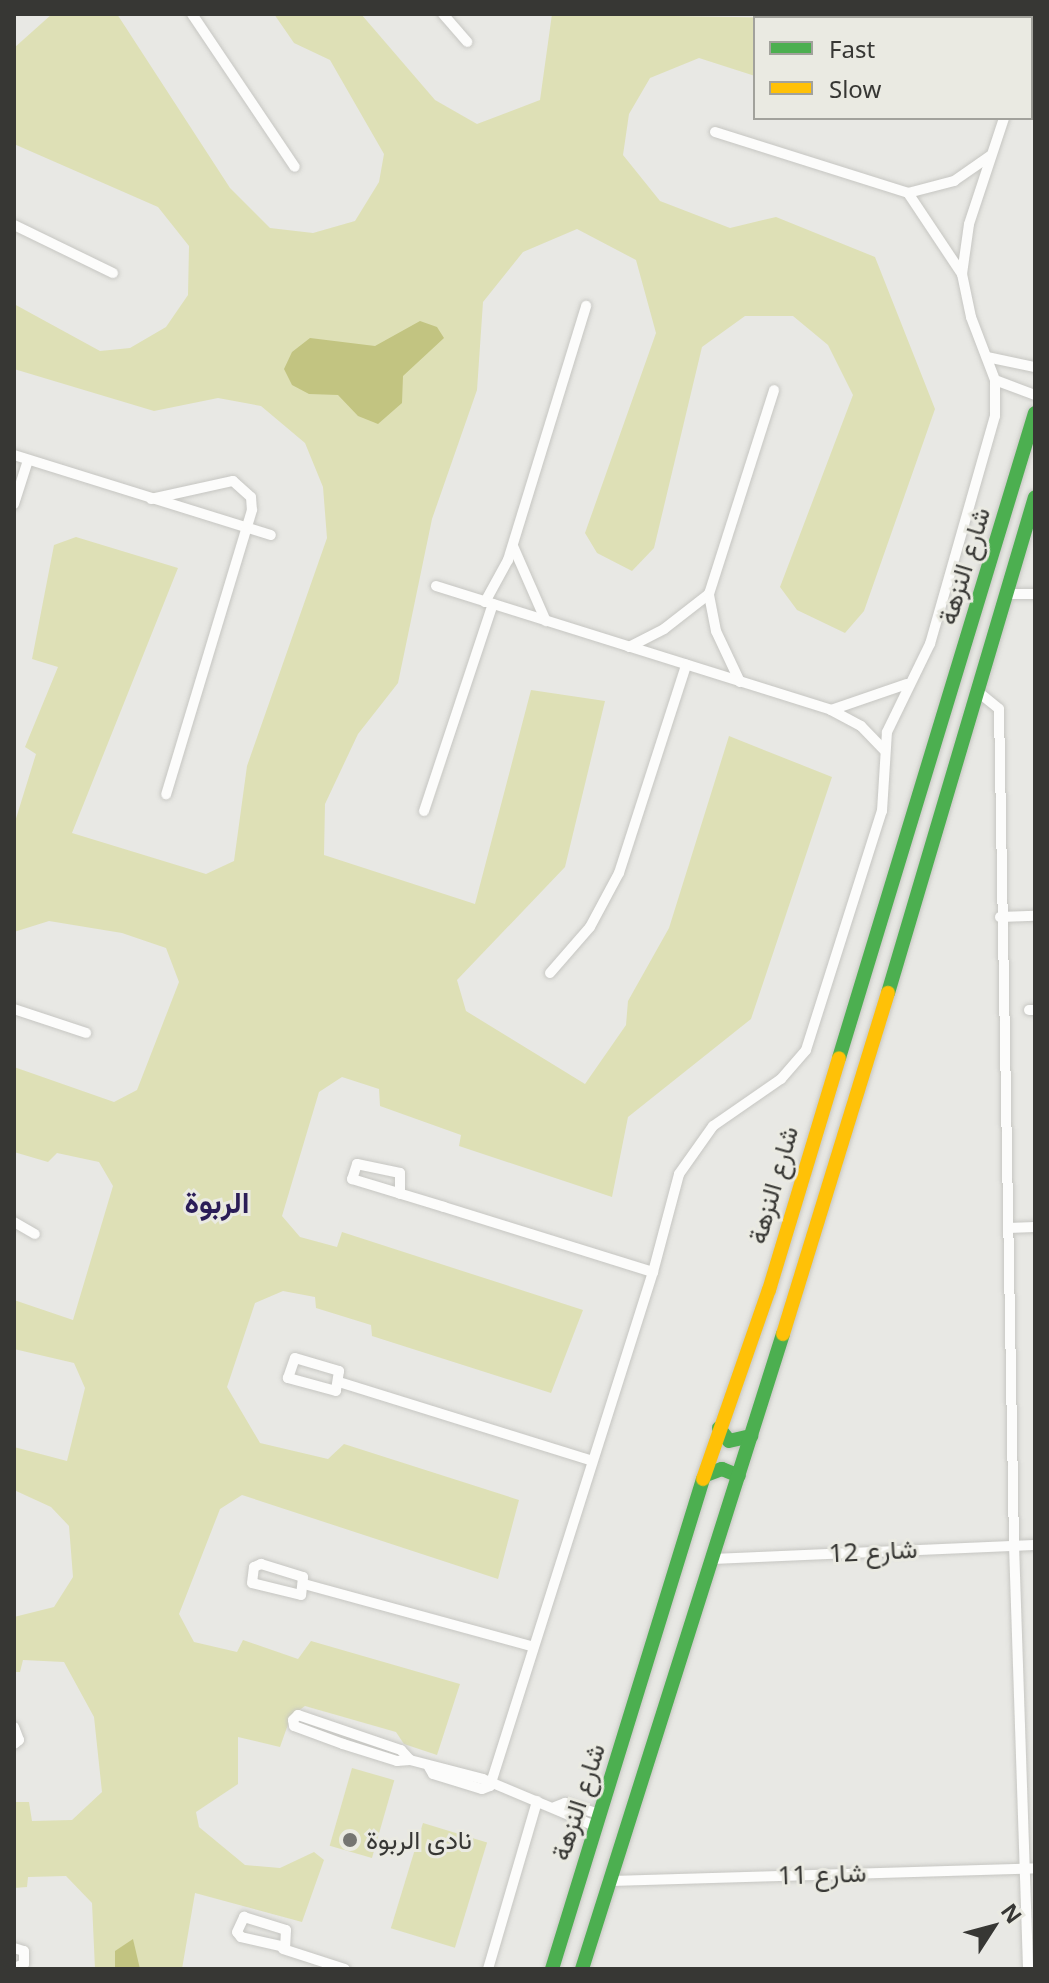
<!DOCTYPE html>
<meta charset="utf-8">
<style>
body{margin:0}
#map{position:relative;width:1049px;height:1983px;overflow:hidden;background:#e8e8e4;font-family:"Noto Sans",Vazirmatn,sans-serif}
div>[style]{position:absolute}
.green>*{inset:0;background:#dee0b6;transform-origin:0 0}
.water>*{inset:0;background:#c2c481}
.roads{filter:drop-shadow(0 0 2px #c6c6c2) drop-shadow(0 0 2px #c6c6c2)}
.street>*{height:10px;margin:-5px;padding:0 5px;transform-origin:5px;border-radius:5px;background:#fcfcfb}
.fast>*{height:14px;margin:-7px;padding:0 7px;transform-origin:7px;border-radius:7px;background:#4caf50}
.slow>*{height:14px;margin:-7px;padding:0 7px;transform-origin:7px;border-radius:7px;background:#ffc107}
.dots>*{width:22px;height:22px;translate:-50% -50%;box-sizing:border-box;border:4px solid #eaeae2;border-radius:50%}
span{translate:-50% -50%;white-space:nowrap;text-align:center;line-height:1.15;-webkit-text-stroke:6px #eaeae2;paint-order:stroke}
.street-label{font-size:26px;color:#373734}
.poi-label{font-size:26px;color:#373734}
.left{translate:0 -50%;text-align:left}
.quarter-label{font-size:30px;color:#2b1d57;font-weight:700}
.frame{position:absolute;inset:0;border:16px solid #373734;pointer-events:none}
.legend{position:absolute;left:753px;top:16px;width:280px;height:104px;box-sizing:border-box;background:#eaeae2;border:2px solid #a2a29c;margin:0;padding:10px 14px;list-style:none;font-size:24px;color:#373734}
.legend li{display:flex;align-items:center;gap:16px;height:40px}
.legend b{width:40px;border:2px solid #a2a29c}
.north{position:absolute;left:953px;top:1887px;width:80px;height:80px;-webkit-text-stroke:6px #eaeae2;paint-order:stroke;rotate:54deg;font-size:22px;font-weight:700;line-height:32px;text-align:center;color:#373734}
.north::after{content:'';display:block;margin:auto;width:28px;height:36px;background:#373734;clip-path:polygon(50% 0,100% 100%,50% 72%,0 100%)}
</style>
<div id="map">
<div class="green">
<i style="clip-path:polygon(52px 14px,117px 14px,230px 188px,270px 228px,313px 233px,355px 221px,379px 182px,384px 154px,330px 60px,294px 43px,274px 14px,361px 14px,435px 100px,477px 124px,540px 100px,552px 14px,792px 18px,755px 18px,755px 76px,699px 58px,650px 78px,629px 114px,623px 155px,660px 201px,730px 228px,776px 217px,875px 257px,935px 409px,864px 611px,845px 633px,797px 610px,780px 587px,853px 395px,828px 345px,793px 316px,745px 316px,702px 347px,654px 548px,632px 571px,597px 553px,585px 533px,656px 333px,636px 260px,577px 229px,523px 252px,483px 302px,477px 390px,432px 519px,398px 683px,358px 734px,325px 804px,324px 855px,475px 904px,531px 690px,605px 701px,565px 867px,457px 980px,466px 1011px,585px 1084px,626px 1025px,628px 1001px,669px 928px,729px 736px,832px 777px,751px 1019px,628px 1117px,612px 1197px,459px 1146px,461px 1135px,380px 1106px,379px 1089px,342px 1077px,319px 1092px,282px 1216px,300px 1237px,337px 1247px,342px 1232px,583px 1310px,551px 1393px,372px 1336px,371px 1325px,316px 1308px,315px 1297px,283px 1291px,255px 1303px,227px 1387px,260px 1443px,328px 1459px,344px 1444px,519px 1500px,498px 1579px,242px 1495px,220px 1509px,179px 1614px,194px 1642px,237px 1652px,243px 1640px,298px 1659px,311px 1641px,460px 1684px,437px 1755px,404px 1744px,396px 1732px,305px 1706px,291px 1716px,280px 1747px,238px 1737px,238px 1784px,196px 1812px,199px 1827px,245px 1865px,280px 1868px,314px 1852px,324px 1860px,302px 1922px,195px 1893px,182px 1969px,95px 1969px,92px 1903px,66px 1876px,28px 1877px,27px 1887px,14px 1888px,14px 1802px,29px 1802px,32px 1821px,72px 1820px,102px 1792px,94px 1717px,64px 1662px,23px 1660px,20px 1672px,14px 1672px,14px 1617px,54px 1607px,73px 1577px,69px 1526px,51px 1507px,14px 1490px,14px 1447px,67px 1461px,85px 1388px,74px 1363px,14px 1349px,14px 1300px,73px 1320px,113px 1186px,99px 1162px,57px 1153px,48px 1162px,14px 1152px,14px 1067px,114px 1102px,137px 1090px,179px 982px,166px 948px,122px 933px,49px 921px,14px 932px,14px 825px,36px 754px,25px 747px,58px 667px,32px 659px,54px 545px,76px 537px,178px 568px,72px 833px,206px 874px,234px 861px,247px 766px,327px 538px,323px 487px,305px 443px,261px 406px,218px 398px,154px 411px,14px 369px,14px 304px,100px 351px,130px 348px,166px 327px,188px 295px,189px 246px,158px 207px,14px 144px,14px 48px)"></i>
<i style="left:352px;top:1768px;width:44px;height:81px;rotate:16deg"></i>
<i style="left:423px;top:1823px;width:67px;height:110px;rotate:17deg"></i>
</div>
<div class="water">
<i style="clip-path:polygon(420px 321px,437px 327px,444px 338px,403px 376px,402px 403px,378px 424px,358px 416px,338px 395px,309px 394px,292px 385px,284px 369px,292px 352px,310px 338px,375px 346px)"></i>
<i style="clip-path:polygon(133px 1939px,140px 1969px,115px 1969px,115px 1951px)"></i>
</div>
<div class="roads">
<div class="street">
<i style="left:192px;top:14px;width:184px;rotate:56.1deg"></i>
<i style="left:443px;top:14px;width:37px;rotate:49deg"></i>
<i style="left:988px;top:14px;width:5px;rotate:53deg"></i>
<i style="left:1031px;top:33px;width:13px;rotate:-72deg"></i>
<i style="left:715px;top:132px;width:202px;rotate:17.5deg"></i>
<i style="left:908px;top:193px;width:48px;rotate:-14.6deg"></i>
<i style="left:954px;top:181px;width:44px;rotate:-34.8deg"></i>
<i style="left:908px;top:193px;width:97px;rotate:56.3deg"></i>
<i style="left:14px;top:225px;width:110px;rotate:25.9deg"></i>
<i style="left:987px;top:357px;width:49px;rotate:11.8deg"></i>
<i style="left:995px;top:380px;width:43px;rotate:20.6deg"></i>
<i style="left:14px;top:455px;width:269px;rotate:17.3deg"></i>
<i style="left:151px;top:499px;width:84px;rotate:-12.4deg"></i>
<i style="left:233px;top:481px;width:24px;rotate:42deg"></i>
<i style="left:251px;top:497px;width:13px;rotate:86deg"></i>
<i style="left:252px;top:510px;width:297px;rotate:106.8deg"></i>
<i style="left:14px;top:504px;width:46px;rotate:-72.3deg"></i>
<i style="left:513px;top:546px;width:82px;rotate:66.3deg"></i>
<i style="left:436px;top:586px;width:414px;rotate:17.4deg"></i>
<i style="left:831px;top:710px;width:34px;rotate:28deg"></i>
<i style="left:861px;top:726px;width:33px;rotate:46deg"></i>
<i style="left:1010px;top:594px;width:25px"></i>
<i style="left:485px;top:602px;width:48px;rotate:-61.3deg"></i>
<i style="left:508px;top:560px;width:266px;rotate:-72.9deg"></i>
<i style="left:629px;top:647px;width:39px;rotate:-27deg"></i>
<i style="left:664px;top:629px;width:57px;rotate:-37.9deg"></i>
<i style="left:740px;top:682px;width:56px;rotate:-115.2deg"></i>
<i style="left:716px;top:631px;width:38px;rotate:-101deg"></i>
<i style="left:709px;top:594px;width:214px;rotate:-72.3deg"></i>
<i style="left:977px;top:691px;width:28px;rotate:39deg"></i>
<i style="left:999px;top:709px;width:836px;rotate:88.97deg"></i>
<i style="left:1014px;top:1545px;width:424px;rotate:88.1deg"></i>
<i style="left:831px;top:710px;width:80px;rotate:-18.9deg"></i>
<i style="left:424px;top:811px;width:218px;rotate:-71.6deg"></i>
<i style="left:1000px;top:917px;width:35px;rotate:-2deg"></i>
<i style="left:550px;top:973px;width:61px;rotate:-49deg"></i>
<i style="left:590px;top:927px;width:61px;rotate:-61.8deg"></i>
<i style="left:619px;top:873px;width:219px;rotate:-72.1deg"></i>
<i style="left:14px;top:1009px;width:76px;rotate:18.4deg"></i>
<i style="left:1029px;top:1010px;width:6px"></i>
<i style="left:400px;top:1194px;width:21px;rotate:-90deg"></i>
<i style="left:400px;top:1173px;width:44px;rotate:-168.2deg"></i>
<i style="left:357px;top:1164px;width:16px;rotate:108deg"></i>
<i style="left:352px;top:1179px;width:96px;rotate:16.9deg"></i>
<i style="left:444px;top:1207px;width:219px;rotate:17.3deg"></i>
<i style="left:14px;top:1222px;width:24px;rotate:30deg"></i>
<i style="left:1008px;top:1228px;width:27px;rotate:-2deg"></i>
<i style="left:295px;top:1358px;width:46px;rotate:16.5deg"></i>
<i style="left:339px;top:1371px;width:20px;rotate:99deg"></i>
<i style="left:336px;top:1391px;width:50px;rotate:-164.8deg"></i>
<i style="left:288px;top:1378px;width:21px;rotate:-71deg"></i>
<i style="left:339px;top:1382px;width:265px;rotate:17.3deg"></i>
<i style="left:712px;top:1559px;width:323px;rotate:-2.5deg"></i>
<i style="left:261px;top:1564px;width:44px;rotate:17.2deg"></i>
<i style="left:303px;top:1577px;width:18px;rotate:96deg"></i>
<i style="left:301px;top:1595px;width:50px;rotate:-166.2deg"></i>
<i style="left:252px;top:1583px;width:16px;rotate:-83deg"></i>
<i style="left:254px;top:1567px;width:8px;rotate:-23deg"></i>
<i style="left:304px;top:1584px;width:238px;rotate:15.3deg"></i>
<i style="left:14px;top:1727px;width:14px;rotate:69deg"></i>
<i style="left:19px;top:1740px;width:6px;rotate:141deg"></i>
<i style="left:410px;top:1760px;width:13px;rotate:176deg"></i>
<i style="left:397px;top:1761px;width:57px;rotate:-162.5deg"></i>
<i style="left:343px;top:1744px;width:52px;rotate:-159.8deg"></i>
<i style="left:294px;top:1726px;width:6px;rotate:-99deg"></i>
<i style="left:293px;top:1720px;width:7px;rotate:-45deg"></i>
<i style="left:298px;top:1715px;width:109px;rotate:18.8deg"></i>
<i style="left:401px;top:1750px;width:13px;rotate:48deg"></i>
<i style="left:410px;top:1760px;width:75px;rotate:14.6deg"></i>
<i style="left:483px;top:1779px;width:121px;rotate:22.8deg"></i>
<i style="left:429px;top:1767px;width:8px;rotate:60deg"></i>
<i style="left:433px;top:1774px;width:51px;rotate:17deg"></i>
<i style="left:482px;top:1789px;width:9px;rotate:-21deg"></i>
<i style="left:490px;top:1786px;width:539px;rotate:-72.41deg"></i>
<i style="left:653px;top:1272px;width:101px;rotate:-75.1deg"></i>
<i style="left:679px;top:1174px;width:59px;rotate:-54.7deg"></i>
<i style="left:713px;top:1126px;width:83px;rotate:-34.7deg"></i>
<i style="left:781px;top:1079px;width:38px;rotate:-49deg"></i>
<i style="left:806px;top:1050px;width:251px;rotate:-72.4deg"></i>
<i style="left:882px;top:811px;width:79px;rotate:-86.4deg"></i>
<i style="left:887px;top:732px;width:98px;rotate:-64deg"></i>
<i style="left:930px;top:644px;width:237px;rotate:-74.1deg"></i>
<i style="left:995px;top:416px;width:36px;rotate:-90deg"></i>
<i style="left:995px;top:380px;width:67px;rotate:-110.9deg"></i>
<i style="left:971px;top:317px;width:44px;rotate:-101.8deg"></i>
<i style="left:962px;top:274px;width:50px;rotate:-82deg"></i>
<i style="left:969px;top:224px;width:112px;rotate:-71.7deg"></i>
<i style="left:555px;top:1807px;width:11px;rotate:-22deg"></i>
<i style="left:565px;top:1803px;width:36px;rotate:18deg"></i>
<i style="left:608px;top:1881px;width:427px;rotate:-1.7deg"></i>
<i style="left:244px;top:1917px;width:44px;rotate:17.2deg"></i>
<i style="left:286px;top:1930px;width:17px;rotate:93deg"></i>
<i style="left:285px;top:1947px;width:45px;rotate:-167.2deg"></i>
<i style="left:241px;top:1937px;width:6px;rotate:-129deg"></i>
<i style="left:237px;top:1932px;width:17px;rotate:-65deg"></i>
<i style="left:14px;top:1948px;width:10px;rotate:17deg"></i>
<i style="left:24px;top:1951px;width:13px;rotate:90deg"></i>
<i style="left:24px;top:1964px;width:11px;rotate:158deg"></i>
<i style="left:283px;top:1949px;width:65px;rotate:17.9deg"></i>
<i style="left:488px;top:1969px;width:175px;rotate:-73.7deg"></i>
</div>
<div class="fast">
<i style="left:888px;top:993px;width:517px;rotate:-73.49deg"></i>
<i style="left:839px;top:1058px;width:674px;rotate:-73.1deg"></i>
<i style="left:719px;top:1428px;width:16px;rotate:52deg"></i>
<i style="left:729px;top:1441px;width:23px;rotate:-13deg"></i>
<i style="left:706px;top:1475px;width:17px;rotate:-21deg"></i>
<i style="left:722px;top:1469px;width:18px;rotate:22deg"></i>
<i style="left:552px;top:1969px;width:513px;rotate:-72.87deg"></i>
<i style="left:582px;top:1969px;width:666px;rotate:-72.44deg"></i>
</div>
<div class="slow">
<i style="left:783px;top:1334px;width:357px;rotate:-72.9deg"></i>
<i style="left:703px;top:1479px;width:200px;rotate:-70.8deg"></i>
<i style="left:769px;top:1290px;width:242px;rotate:-73.2deg"></i>
</div>
</div>
<div class="dots">
<i style="left:350px;top:1840px;background:#757572"></i>
</div>
<div class="street-label">
<span style="left:964px;top:566px;rotate:-73deg">شارع النزهة</span>
<span style="left:773px;top:1185px;rotate:-74deg">شارع النزهة</span>
<span style="left:873px;top:1551px;rotate:-3deg">شارع 12</span>
<span style="left:578px;top:1802px;rotate:-72deg">شارع النزهة</span>
<span style="left:822px;top:1874px;rotate:-2deg">شارع 11</span>
</div>
<div class="poi-label">
<span class="left" style="left:366px;top:1840px">نادى الربوة</span>
</div>
<div class="quarter-label">
<span style="left:217px;top:1202px">الربوة</span>
</div>
<div class="frame"></div>
<ul class="legend">
<li><b style="height:10px;background:#4caf50"></b>Fast</li>
<li><b style="height:10px;background:#ffc107"></b>Slow</li>
</ul>
<div class="north">N</div>
</div>
